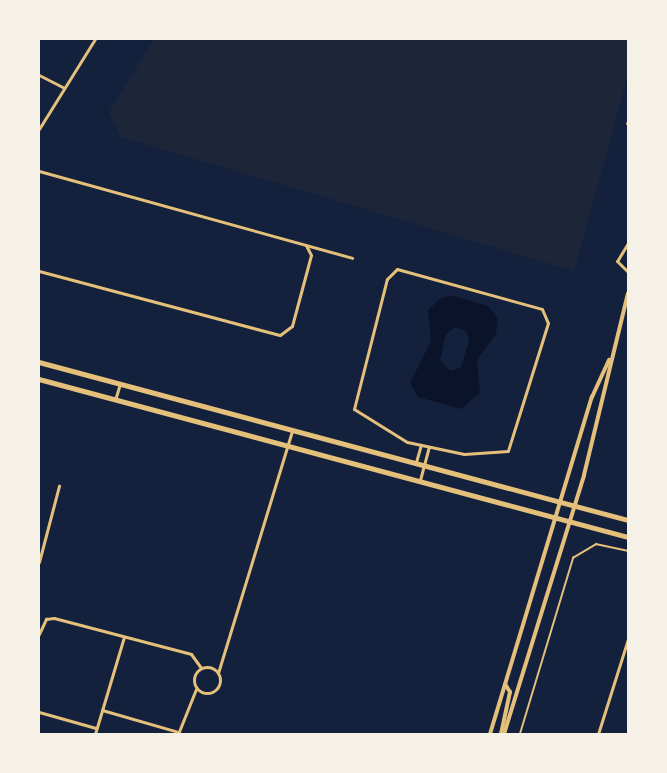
<!DOCTYPE html>
<style>
body{margin:0}
#map{position:relative;width:667px;height:773px;overflow:hidden;background:#14213d;font-family:"Public Sans",sans-serif}
div>[style]{position:absolute}
.green>*{inset:0;background:#1d2539}
.water>*{inset:0;background:#0b132b}
.service>*{height:1.5px;margin:-0.75px;padding:0 0.75px;transform-origin:0.75px;border-radius:0.75px;background:#e5c07b}
.minor>*{height:3px;margin:-1.5px;padding:0 1.5px;transform-origin:1.5px;border-radius:1.5px;background:#e5c07b}
.minor>.ring{margin:-1.5px;padding:0;box-sizing:content-box;background:none;border:3px solid #e5c07b;border-radius:50%}
.tertiary>*{height:4px;margin:-2px;padding:0 2px;transform-origin:2px;border-radius:2px;background:#e5c07b}
.secondary>*{height:4.5px;margin:-2.25px;padding:0 2.25px;transform-origin:2.25px;border-radius:2.25px;background:#e5c07b}
span{translate:-50% -50%;white-space:nowrap;text-align:center;line-height:1.15;-webkit-text-stroke:6px #f6f1e7;paint-order:stroke}
.frame{position:absolute;inset:0;border:40px solid #f6f1e7;pointer-events:none}
</style>
<div id="map">
<div class="green">
<i style="clip-path:polygon(154px 39px,628px 39px,628px 75px,574px 271px,121px 137px,109px 112px)"></i>
</div>
<div class="water">
<i style="clip-path:polygon(evenodd,454px 296px,488px 306px,498px 319px,496px 334px,477px 360px,480px 393px,461px 409px,418px 397px,410px 383px,431px 341px,428px 310px,442px 297px,454px 296px,455px 327px,466px 331px,469px 341px,461px 367px,450px 371px,440px 360px,446px 334px,455px 327px)"></i>
</div>
<div class="service">
<i style="left:520px;top:734px;width:184px;rotate:-73.2deg"></i>
<i style="left:573px;top:558px;width:27px;rotate:-31deg"></i>
<i style="left:596px;top:544px;width:33px;rotate:12deg"></i>
</div>
<div class="minor">
<i style="left:39px;top:75px;width:28px;rotate:27deg"></i>
<i style="left:627px;top:123px;width:1px"></i>
<i style="left:39px;top:129px;width:106px;rotate:-58.1deg"></i>
<i style="left:39px;top:171px;width:325px;rotate:15.5deg"></i>
<i style="left:628px;top:243px;width:21px;rotate:121deg"></i>
<i style="left:617px;top:261px;width:16px;rotate:45deg"></i>
<i style="left:397px;top:269px;width:150px;rotate:15.4deg"></i>
<i style="left:542px;top:309px;width:15px;rotate:67deg"></i>
<i style="left:548px;top:323px;width:134px;rotate:107.4deg"></i>
<i style="left:508px;top:451px;width:44px;rotate:176.1deg"></i>
<i style="left:464px;top:454px;width:58px;rotate:-168.1deg"></i>
<i style="left:407px;top:442px;width:62px;rotate:-148.1deg"></i>
<i style="left:354px;top:409px;width:134px;rotate:-75.8deg"></i>
<i style="left:387px;top:279px;width:14px;rotate:-45deg"></i>
<i style="left:39px;top:271px;width:249px;rotate:14.9deg"></i>
<i style="left:280px;top:335px;width:15px;rotate:-37deg"></i>
<i style="left:292px;top:326px;width:73px;rotate:-75deg"></i>
<i style="left:311px;top:255px;width:11px;rotate:-117deg"></i>
<i style="left:115px;top:400px;width:17px;rotate:-73deg"></i>
<i style="left:416px;top:462px;width:18px;rotate:-74deg"></i>
<i style="left:420px;top:480px;width:34px;rotate:-75deg"></i>
<i style="left:39px;top:562px;width:79px;rotate:-75.3deg"></i>
<i style="left:39px;top:634px;width:17px;rotate:-65deg"></i>
<i style="left:46px;top:619px;width:8px;rotate:-7deg"></i>
<i style="left:54px;top:618px;width:142px;rotate:14.7deg"></i>
<i style="left:191px;top:654px;width:17px;rotate:54deg"></i>
<i class="ring" style="left:194px;top:667px;width:23px;height:23px"></i>
<i style="left:218px;top:673px;width:253px;rotate:-73deg"></i>
<i style="left:102px;top:710px;width:79px;rotate:16.1deg"></i>
<i style="left:39px;top:712px;width:59px;rotate:15.7deg"></i>
<i style="left:95px;top:734px;width:101px;rotate:-73.4deg"></i>
<i style="left:178px;top:734px;width:48px;rotate:-68.2deg"></i>
<i style="left:598px;top:734px;width:100px;rotate:-72.5deg"></i>
</div>
<div class="tertiary">
<i style="left:490px;top:734px;width:352px;rotate:-73.2deg"></i>
<i style="left:592px;top:397px;width:41px;rotate:-65.3deg"></i>
<i style="left:501px;top:734px;width:43px;rotate:-77.9deg"></i>
<i style="left:510px;top:692px;width:9px;rotate:-122deg"></i>
<i style="left:504px;top:734px;width:271px;rotate:-72.8deg"></i>
<i style="left:584px;top:475px;width:187px;rotate:-76.4deg"></i>
</div>
<div class="secondary">
<i style="left:39px;top:362px;width:610px;rotate:15.02deg"></i>
<i style="left:39px;top:379px;width:610px;rotate:15.02deg"></i>
</div>
<div class="frame"></div>
</div>
